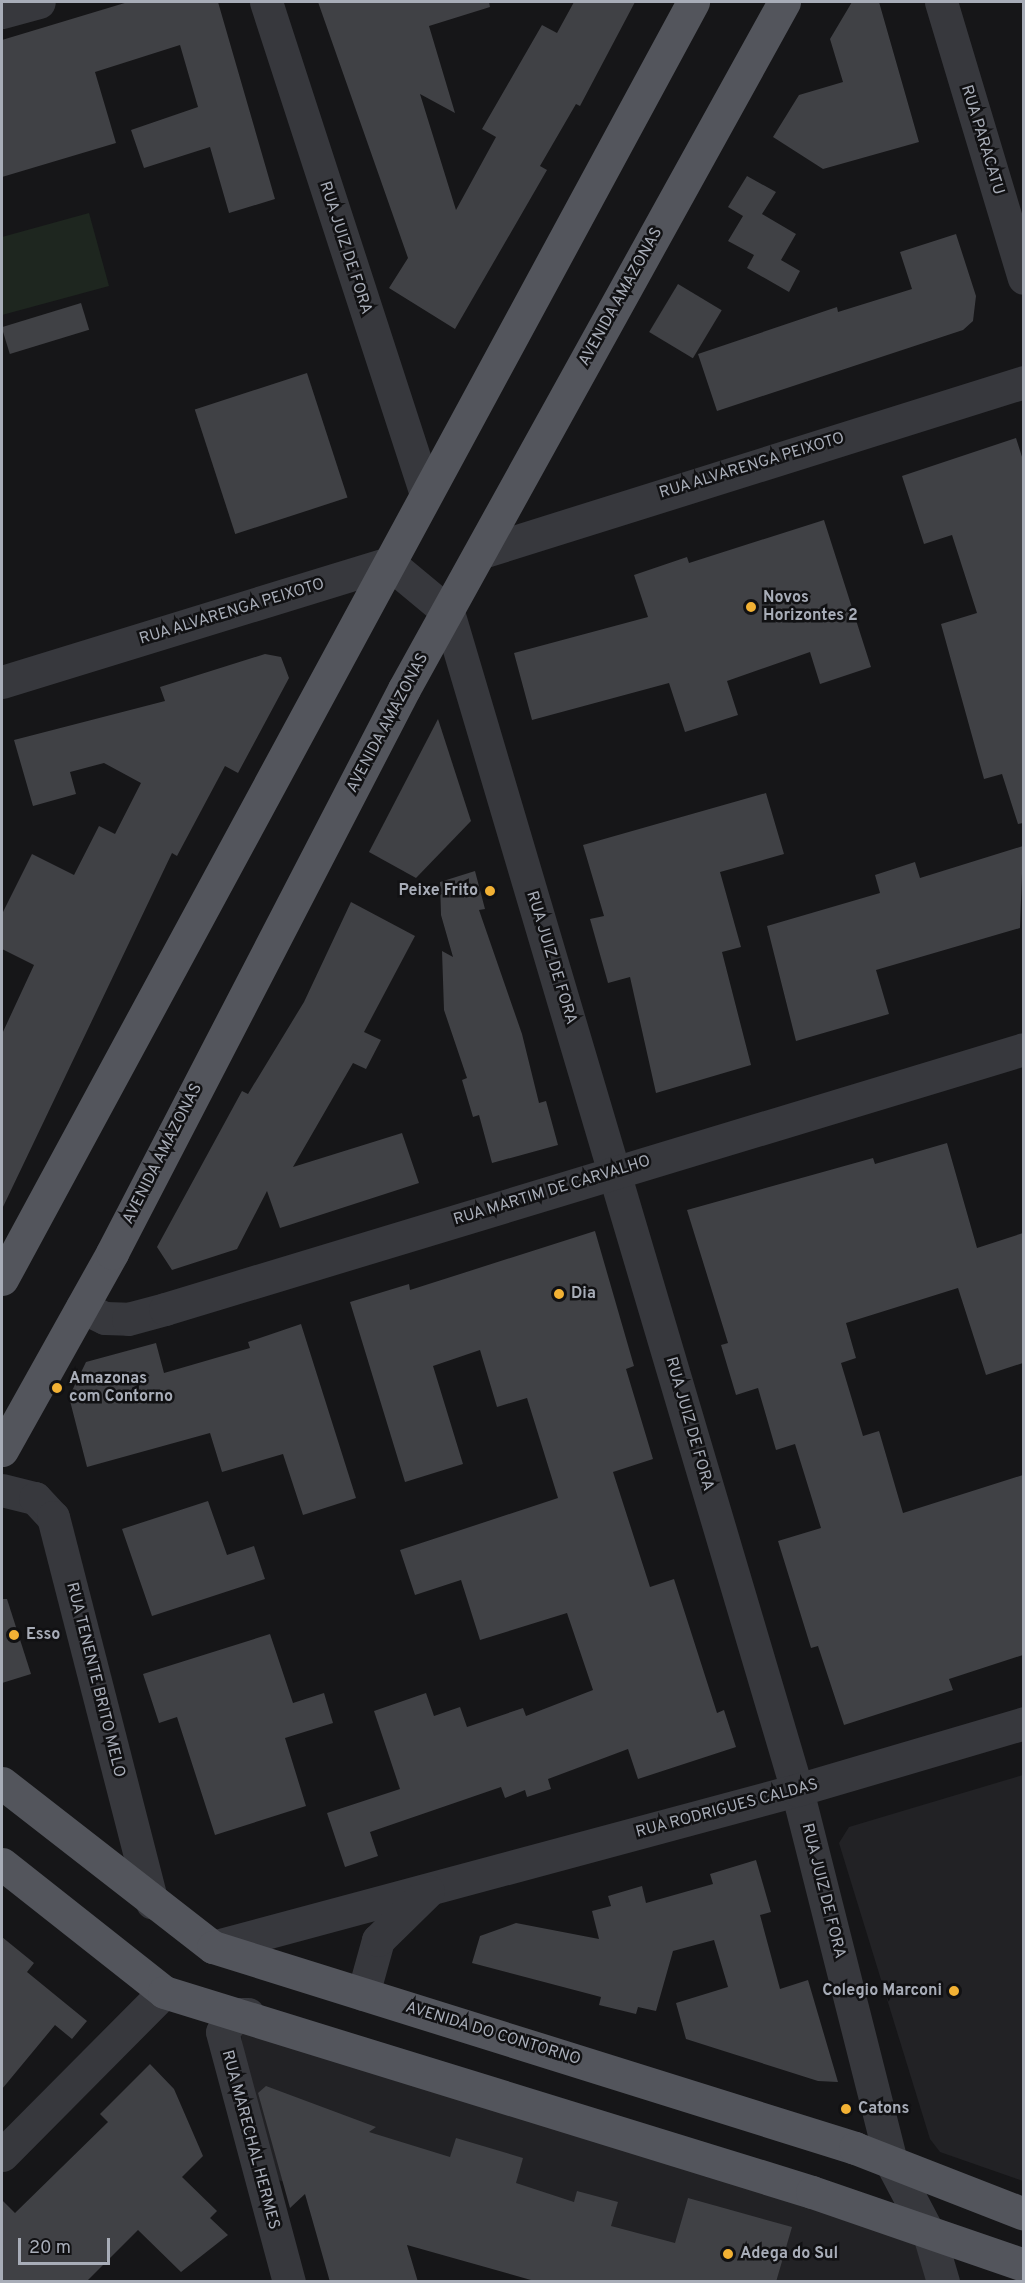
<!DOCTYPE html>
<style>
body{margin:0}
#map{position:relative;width:1025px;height:2283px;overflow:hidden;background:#161618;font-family:Overpass,sans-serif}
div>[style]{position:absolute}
.built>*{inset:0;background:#222225}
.green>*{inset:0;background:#1e261f}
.building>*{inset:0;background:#404145;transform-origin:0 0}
.minor>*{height:33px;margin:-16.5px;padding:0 16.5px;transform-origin:16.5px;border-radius:16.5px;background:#37383d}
.major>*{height:33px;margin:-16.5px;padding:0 16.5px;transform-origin:16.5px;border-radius:16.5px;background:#53555c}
.dots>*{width:16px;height:16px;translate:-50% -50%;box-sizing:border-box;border:3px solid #111113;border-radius:50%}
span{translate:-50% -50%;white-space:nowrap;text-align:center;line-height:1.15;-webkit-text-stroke:5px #111113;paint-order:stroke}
.street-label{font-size:16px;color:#a8adb8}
.poi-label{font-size:16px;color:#a8adb8;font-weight:700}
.left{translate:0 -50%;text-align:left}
.right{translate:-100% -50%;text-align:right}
.frame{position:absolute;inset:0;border:3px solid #a8adb8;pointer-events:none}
.scale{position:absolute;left:18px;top:2238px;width:92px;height:27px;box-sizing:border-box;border:3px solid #a8adb8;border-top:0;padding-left:8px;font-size:18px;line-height:21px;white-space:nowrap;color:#a8adb8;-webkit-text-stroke:4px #111113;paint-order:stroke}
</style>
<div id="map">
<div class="built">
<i style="clip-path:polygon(1023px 1775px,1024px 1775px,1023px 2181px,940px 2152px,930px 2139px,839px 1843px,849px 1827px)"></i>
<i style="clip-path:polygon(238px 2014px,922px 2243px,930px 2281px,628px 2281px,261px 2175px)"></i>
</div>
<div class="green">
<i style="clip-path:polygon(89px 213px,109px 286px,2px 315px,2px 237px)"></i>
</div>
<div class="building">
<i style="clip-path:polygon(128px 2px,218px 2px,275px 199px,229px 213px,210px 147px,144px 168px,131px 130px,198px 107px,180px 45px,95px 72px,116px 143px,2px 177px,2px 40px)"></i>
<i style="clip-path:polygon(318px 2px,489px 2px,490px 7px,429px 26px,455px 113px,420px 94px,456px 210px,496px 137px,482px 129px,542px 25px,557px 33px,574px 2px,635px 2px,580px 106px,576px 104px,540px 166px,547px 170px,455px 329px,389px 288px,408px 258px)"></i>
<i style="clip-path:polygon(852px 2px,879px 2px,919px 142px,823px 169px,773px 137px,799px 95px,843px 82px,830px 39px)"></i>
<i style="clip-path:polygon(747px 176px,776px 192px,762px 214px,796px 234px,781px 260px,800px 271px,789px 292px,747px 268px,754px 255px,728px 241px,743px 216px,728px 207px)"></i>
<i style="clip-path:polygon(956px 234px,976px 296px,973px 321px,963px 330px,717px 411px,698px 354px,837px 307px,838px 312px,912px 289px,900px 252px)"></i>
<i style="left:678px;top:284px;width:51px;height:56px;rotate:31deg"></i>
<i style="left:81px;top:303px;width:28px;height:83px;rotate:73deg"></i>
<i style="left:307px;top:373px;width:131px;height:118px;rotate:72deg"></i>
<i style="clip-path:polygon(1016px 438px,1023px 460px,1023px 823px,1018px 824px,1002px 774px,984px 779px,941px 624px,977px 613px,952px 535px,924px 544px,902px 476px)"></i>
<i style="clip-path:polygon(824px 520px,871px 667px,820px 684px,810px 652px,727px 681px,738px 715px,685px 732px,669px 683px,532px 720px,514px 653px,648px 617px,634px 575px,687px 557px,689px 563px)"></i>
<i style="clip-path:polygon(265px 654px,281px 657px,289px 678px,238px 773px,225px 766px,177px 856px,172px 853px,2px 1209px,2px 1034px,34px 965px,2px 949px,2px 914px,32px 854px,74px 875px,99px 826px,115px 834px,141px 783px,104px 763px,70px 772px,76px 794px,33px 806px,14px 740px,165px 701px,160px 687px)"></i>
<i style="clip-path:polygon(438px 719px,471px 821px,416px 878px,369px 852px)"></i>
<i style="clip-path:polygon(766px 793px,784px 854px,720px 872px,741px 947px,722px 952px,751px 1065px,656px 1093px,630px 977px,608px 983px,590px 919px,604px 916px,583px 845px)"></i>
<i style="clip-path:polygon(1023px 846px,1020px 928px,876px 970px,889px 1014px,796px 1041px,767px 926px,880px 893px,875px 875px,915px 862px,920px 878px)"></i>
<i style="clip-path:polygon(475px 871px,485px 909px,479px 910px,522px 1034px,539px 1103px,546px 1101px,558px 1145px,492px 1163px,479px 1115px,473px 1117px,462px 1080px,467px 1078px,444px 1010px,442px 951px,453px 957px,441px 915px,440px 882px)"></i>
<i style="clip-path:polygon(351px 902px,415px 936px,364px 1032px,381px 1040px,366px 1069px,353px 1063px,293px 1167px,402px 1133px,419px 1183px,280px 1228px,267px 1191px,237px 1249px,172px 1270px,157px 1247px,242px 1091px,248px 1094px,304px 1002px)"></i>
<i style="clip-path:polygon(947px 1143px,977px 1248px,1023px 1233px,1023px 1363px,986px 1375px,958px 1288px,846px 1323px,856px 1358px,841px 1363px,863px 1436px,879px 1431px,903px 1513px,1023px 1475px,1023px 1655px,949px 1679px,953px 1690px,844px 1725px,818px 1646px,811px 1648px,778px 1541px,821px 1528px,795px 1444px,776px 1450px,758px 1388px,736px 1395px,721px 1345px,728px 1343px,687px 1210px,873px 1158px,875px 1164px)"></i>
<i style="clip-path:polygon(595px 1231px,634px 1366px,626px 1369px,653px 1459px,613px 1472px,650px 1587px,674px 1579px,717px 1713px,724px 1710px,736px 1747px,638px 1779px,628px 1749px,548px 1779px,551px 1789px,527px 1797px,525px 1790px,505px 1798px,501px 1787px,370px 1832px,378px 1856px,345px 1867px,327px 1813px,400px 1789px,374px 1711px,426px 1693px,434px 1716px,460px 1707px,467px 1727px,523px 1708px,526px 1716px,593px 1690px,567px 1613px,480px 1640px,461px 1580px,415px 1595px,400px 1550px,558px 1498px,527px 1398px,497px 1407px,480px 1350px,433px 1366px,463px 1464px,405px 1482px,350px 1302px,409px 1284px,410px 1290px)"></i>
<i style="clip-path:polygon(301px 1324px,356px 1498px,303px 1515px,283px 1454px,222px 1472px,210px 1433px,87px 1467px,69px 1397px,86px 1362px,156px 1343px,164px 1373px,250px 1348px,248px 1342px)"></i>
<i style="clip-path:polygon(208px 1501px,227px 1555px,254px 1546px,265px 1579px,152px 1616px,122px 1529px)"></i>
<i style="clip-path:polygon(2px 1599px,7px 1599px,31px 1674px,2px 1683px)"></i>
<i style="clip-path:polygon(270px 1634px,293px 1703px,324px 1693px,333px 1723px,285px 1738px,306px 1806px,215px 1835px,177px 1717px,159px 1723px,143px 1674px)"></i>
<i style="clip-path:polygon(756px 1860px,771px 1912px,760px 1915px,780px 1989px,808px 1980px,838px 2082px,818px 2081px,686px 2039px,676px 2003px,728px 1987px,714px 1940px,673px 1951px,656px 2011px,638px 2007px,636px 2014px,599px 2005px,601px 1997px,472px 1963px,480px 1936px,516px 1923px,599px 1939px,592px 1911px,611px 1906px,608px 1896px,642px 1886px,646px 1903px,713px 1884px,710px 1874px)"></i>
<i style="clip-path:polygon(2px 1937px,34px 1963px,27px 1972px,87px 2021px,72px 2039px,55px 2025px,2px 2089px)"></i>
<i style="clip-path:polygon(150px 2064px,174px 2089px,203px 2156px,182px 2177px,217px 2211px,210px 2218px,228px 2235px,181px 2272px,138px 2230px,86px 2282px,2px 2282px,2px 2200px,15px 2213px,108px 2122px,100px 2114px)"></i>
<i style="clip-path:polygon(266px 2086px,376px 2127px,369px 2132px,450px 2157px,456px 2138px,523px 2158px,516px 2183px,574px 2202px,577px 2191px,618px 2202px,611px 2226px,675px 2243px,688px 2198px,792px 2227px,776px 2282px,538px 2282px,407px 2245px,418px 2282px,330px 2282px,305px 2194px,290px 2208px,258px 2093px)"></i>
</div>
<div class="minor">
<i style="left:266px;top:2px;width:517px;rotate:71.99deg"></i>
<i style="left:941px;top:2px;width:288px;rotate:73.3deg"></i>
<i style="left:2px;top:12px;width:38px;rotate:-15deg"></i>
<i style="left:482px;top:552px;width:568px;rotate:-17.41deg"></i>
<i style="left:2px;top:682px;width:405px;rotate:-17.1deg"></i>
<i style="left:389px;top:563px;width:77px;rotate:39.7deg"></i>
<i style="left:448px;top:612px;width:1229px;rotate:73.5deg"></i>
<i style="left:797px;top:1790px;width:384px;rotate:75.8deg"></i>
<i style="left:891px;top:2162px;width:81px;rotate:62.2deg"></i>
<i style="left:929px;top:2234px;width:50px;rotate:73.7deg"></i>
<i style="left:82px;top:1307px;width:25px;rotate:26deg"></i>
<i style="left:105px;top:1318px;width:23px;rotate:2deg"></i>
<i style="left:128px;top:1319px;width:38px;rotate:-15deg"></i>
<i style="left:165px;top:1309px;width:897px;rotate:-16.84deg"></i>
<i style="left:2px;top:1490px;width:34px;rotate:14deg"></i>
<i style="left:35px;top:1498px;width:26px;rotate:47deg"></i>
<i style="left:53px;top:1517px;width:398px;rotate:75.6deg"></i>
<i style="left:213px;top:1947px;width:605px;rotate:-15.05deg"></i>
<i style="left:797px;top:1790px;width:237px;rotate:-16.4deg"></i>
<i style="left:363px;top:1994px;width:56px;rotate:-74.5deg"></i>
<i style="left:378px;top:1940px;width:70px;rotate:-44.4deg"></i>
<i style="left:248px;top:2014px;width:11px;rotate:180deg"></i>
<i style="left:237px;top:2014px;width:23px;rotate:130deg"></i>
<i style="left:222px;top:2032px;width:259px;rotate:75deg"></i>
<i style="left:2px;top:2155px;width:230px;rotate:-45.2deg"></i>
</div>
<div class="major">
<i style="left:2px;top:1279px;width:1452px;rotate:-61.58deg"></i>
<i style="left:2px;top:1450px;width:226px;rotate:-60.8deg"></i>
<i style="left:112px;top:1253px;width:635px;rotate:-62.63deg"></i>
<i style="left:404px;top:689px;width:785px;rotate:-61.05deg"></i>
<i style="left:2px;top:1783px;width:267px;rotate:37.9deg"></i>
<i style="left:213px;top:1947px;width:673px;rotate:17.38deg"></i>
<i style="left:855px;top:2148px;width:181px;rotate:21.3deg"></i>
<i style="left:2px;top:1864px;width:206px;rotate:38.3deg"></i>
<i style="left:164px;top:1992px;width:678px;rotate:17.15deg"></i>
<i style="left:812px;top:2192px;width:224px;rotate:19deg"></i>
</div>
<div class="dots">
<i style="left:751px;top:607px;background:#f2b134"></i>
<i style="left:490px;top:891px;background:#f2b134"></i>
<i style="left:559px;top:1294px;background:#f2b134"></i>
<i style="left:57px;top:1388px;background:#f2b134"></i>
<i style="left:14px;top:1635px;background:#f2b134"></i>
<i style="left:954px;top:1991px;background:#f2b134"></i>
<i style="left:846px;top:2109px;background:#f2b134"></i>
<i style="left:728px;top:2254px;background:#f2b134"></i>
</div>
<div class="street-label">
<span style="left:982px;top:140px;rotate:73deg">RUA PARACATU</span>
<span style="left:345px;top:248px;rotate:72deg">RUA JUIZ DE FORA</span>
<span style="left:621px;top:297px;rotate:-61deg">AVENIDA AMAZONAS</span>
<span style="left:752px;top:466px;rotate:-17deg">RUA ALVARENGA PEIXOTO</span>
<span style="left:232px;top:612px;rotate:-17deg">RUA ALVARENGA PEIXOTO</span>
<span style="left:388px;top:723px;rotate:-62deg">AVENIDA AMAZONAS</span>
<span style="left:551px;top:958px;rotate:73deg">RUA JUIZ DE FORA</span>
<span style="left:163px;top:1154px;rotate:-63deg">AVENIDA AMAZONAS</span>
<span style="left:552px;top:1191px;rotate:-17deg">RUA MARTIM DE CARVALHO</span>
<span style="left:689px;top:1424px;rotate:74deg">RUA JUIZ DE FORA</span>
<span style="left:95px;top:1680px;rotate:76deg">RUA TENENTE BRITO MELO</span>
<span style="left:727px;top:1809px;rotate:-15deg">RUA RODRIGUES CALDAS</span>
<span style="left:823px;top:1891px;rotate:76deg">RUA JUIZ DE FORA</span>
<span style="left:493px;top:2034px;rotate:17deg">AVENIDA DO CONTORNO</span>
<span style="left:250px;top:2140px;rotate:75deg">RUA MARECHAL HERMES</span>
</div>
<div class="poi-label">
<span class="left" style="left:763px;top:607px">Novos<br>Horizontes 2</span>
<span class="right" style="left:478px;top:891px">Peixe Frito</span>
<span class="left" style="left:571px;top:1294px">Dia</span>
<span class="left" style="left:69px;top:1388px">Amazonas<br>com Contorno</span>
<span class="left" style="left:26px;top:1635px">Esso</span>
<span class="right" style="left:942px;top:1991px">Colegio Marconi</span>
<span class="left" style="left:858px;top:2109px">Catons</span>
<span class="left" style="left:740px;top:2254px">Adega do Sul</span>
</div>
<div class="frame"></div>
<div class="scale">20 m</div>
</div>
